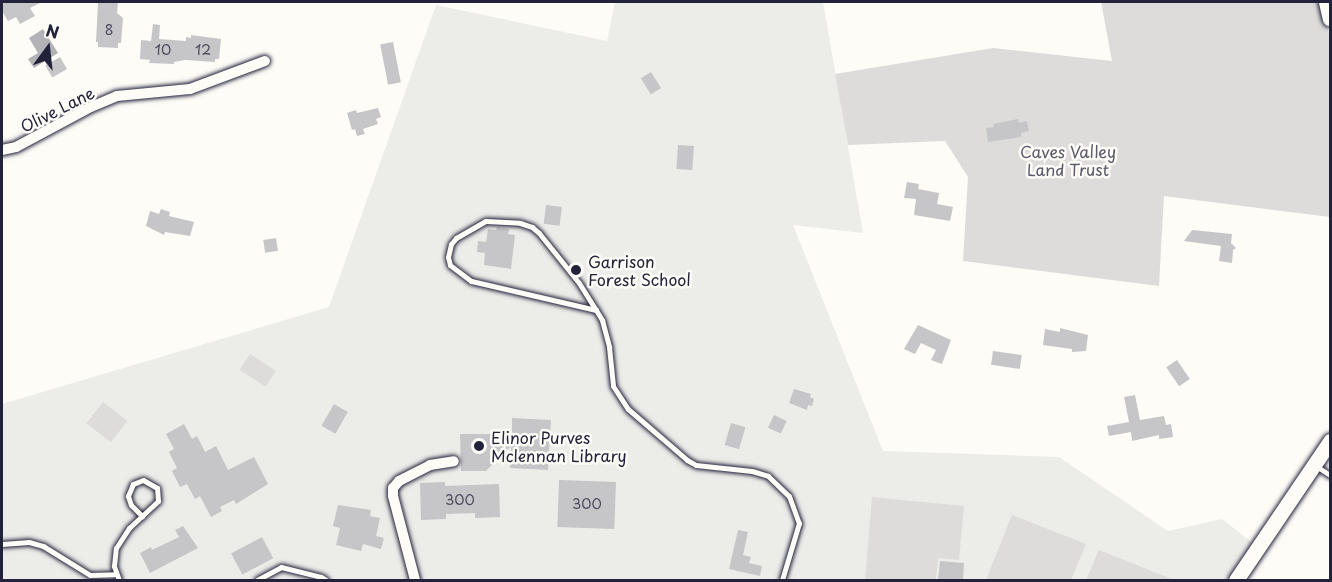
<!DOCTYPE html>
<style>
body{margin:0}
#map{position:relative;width:1332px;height:582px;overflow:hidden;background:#fdfcf7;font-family:"Playpen Sans",sans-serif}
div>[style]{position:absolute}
.built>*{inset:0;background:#ecece9}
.green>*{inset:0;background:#dddcdb;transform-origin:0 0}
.water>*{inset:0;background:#b2b2b7}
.building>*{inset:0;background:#c6c6c8;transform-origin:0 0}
.roads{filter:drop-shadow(0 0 2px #22223b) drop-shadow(0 0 2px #22223b)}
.lane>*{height:5px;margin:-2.5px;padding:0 2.5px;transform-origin:2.5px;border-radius:2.5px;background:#fdfcf7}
.street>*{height:10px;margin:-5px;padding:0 5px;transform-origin:5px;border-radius:5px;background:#fdfcf7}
.secondary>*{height:15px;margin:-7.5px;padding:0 7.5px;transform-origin:7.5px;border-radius:7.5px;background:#fdfcf7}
.dots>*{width:16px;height:16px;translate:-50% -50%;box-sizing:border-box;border:3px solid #fdfcf7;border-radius:50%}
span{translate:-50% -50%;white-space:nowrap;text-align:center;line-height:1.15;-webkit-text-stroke:5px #fdfcf7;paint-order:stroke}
.number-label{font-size:14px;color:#4b4b5e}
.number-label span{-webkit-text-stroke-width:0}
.street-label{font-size:16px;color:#22223b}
.park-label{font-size:16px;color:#5a5a6b}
.poi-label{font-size:16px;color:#22223b}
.left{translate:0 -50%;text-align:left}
.frame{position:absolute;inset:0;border:3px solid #22223b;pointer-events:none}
.north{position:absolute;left:18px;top:18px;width:60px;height:60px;-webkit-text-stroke:4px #fdfcf7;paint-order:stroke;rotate:15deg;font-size:16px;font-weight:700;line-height:24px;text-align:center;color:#22223b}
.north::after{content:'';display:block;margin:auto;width:21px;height:27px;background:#22223b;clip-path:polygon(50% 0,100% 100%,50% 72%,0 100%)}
</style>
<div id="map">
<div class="built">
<i style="clip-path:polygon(615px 2px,823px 2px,863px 233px,793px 225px,883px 451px,1059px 457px,1168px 531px,1222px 519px,1254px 544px,1230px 580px,2px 580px,2px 404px,329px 307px,436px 5px,607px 41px)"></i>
</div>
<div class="green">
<i style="clip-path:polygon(1101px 2px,1322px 2px,1330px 39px,1330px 217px,1164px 196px,1159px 286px,963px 261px,968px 177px,945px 141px,848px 145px,835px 74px,993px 48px,1112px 61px)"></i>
<i style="left:250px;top:354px;width:31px;height:19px;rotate:33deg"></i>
<i style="left:103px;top:402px;width:31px;height:27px;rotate:38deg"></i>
<i style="clip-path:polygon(872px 497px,964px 506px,959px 560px,938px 558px,936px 580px,865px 580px)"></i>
<i style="clip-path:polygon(1012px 515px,1086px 544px,1071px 580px,986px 580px)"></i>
<i style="clip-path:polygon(1099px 550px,1172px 579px,1171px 580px,1086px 580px)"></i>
</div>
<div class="water">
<i style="clip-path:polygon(43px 29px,58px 53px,34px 68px,28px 59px,38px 53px,29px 38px)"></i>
</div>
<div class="building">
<i style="clip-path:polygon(7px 2px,42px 2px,30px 8px,35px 16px,20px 24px,16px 17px,8px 21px,2px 11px,2px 4px)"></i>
<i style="clip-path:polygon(98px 2px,118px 2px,117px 13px,123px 18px,121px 43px,118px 43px,118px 48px,98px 47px,98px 42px,96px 42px)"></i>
<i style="clip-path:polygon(153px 24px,160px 25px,159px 39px,186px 41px,186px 37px,191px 38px,191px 35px,221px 39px,219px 59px,215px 59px,215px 62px,185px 60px,174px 62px,174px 64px,149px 63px,150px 60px,140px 59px,141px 40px,151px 41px)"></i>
<i style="left:393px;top:42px;width:41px;height:13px;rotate:79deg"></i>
<i style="left:60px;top:57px;width:14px;height:17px;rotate:60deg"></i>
<i style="left:651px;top:72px;width:19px;height:12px;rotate:58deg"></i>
<i style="clip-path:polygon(378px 108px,381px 117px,376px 119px,378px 124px,363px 129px,365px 134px,357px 136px,355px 129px,352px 130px,347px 113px,356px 110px,357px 113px)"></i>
<i style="clip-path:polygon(1018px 119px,1019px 123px,1027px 121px,1029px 131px,1021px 133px,1021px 137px,988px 142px,986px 128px,994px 127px,993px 124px)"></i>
<i style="left:678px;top:145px;width:16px;height:24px;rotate:4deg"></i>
<i style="clip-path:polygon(907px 182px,919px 184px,918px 189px,939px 193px,937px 204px,953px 207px,950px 221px,914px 215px,916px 199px,904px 198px)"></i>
<i style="left:546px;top:205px;width:16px;height:19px;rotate:7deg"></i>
<i style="clip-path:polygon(161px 209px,170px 212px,169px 216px,194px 222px,190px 236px,165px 232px,164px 235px,146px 226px,150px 211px,159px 214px)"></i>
<i style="clip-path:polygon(497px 227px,509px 229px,508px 234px,515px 235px,511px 269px,484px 265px,485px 253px,477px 252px,478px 241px,486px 242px,488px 229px,496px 230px)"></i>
<i style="clip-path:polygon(1192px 230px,1232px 234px,1231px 243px,1236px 248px,1233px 250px,1232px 263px,1219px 261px,1221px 246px,1184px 241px)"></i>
<i style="left:276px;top:238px;width:13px;height:13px;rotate:81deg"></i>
<i style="clip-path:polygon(918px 325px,951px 340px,942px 364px,931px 360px,936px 350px,921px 343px,915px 354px,904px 349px)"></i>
<i style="clip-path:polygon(1060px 328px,1088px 335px,1086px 351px,1072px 352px,1072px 349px,1043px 345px,1045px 329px,1060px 332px)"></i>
<i style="left:993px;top:351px;width:29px;height:14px;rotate:8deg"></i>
<i style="left:1177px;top:360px;width:23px;height:13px;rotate:56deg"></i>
<i style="clip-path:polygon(794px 389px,811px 394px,810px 397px,814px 399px,812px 406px,808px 405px,807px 410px,789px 403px)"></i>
<i style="clip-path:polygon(1135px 395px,1140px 420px,1164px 416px,1166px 425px,1171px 424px,1173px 437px,1159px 439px,1159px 435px,1132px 441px,1131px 432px,1109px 436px,1107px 426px,1129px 422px,1124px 397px)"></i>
<i style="left:334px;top:404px;width:16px;height:25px;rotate:30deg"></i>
<i style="left:774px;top:415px;width:14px;height:14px;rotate:25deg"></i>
<i style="clip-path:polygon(512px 418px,551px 420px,548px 470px,510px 468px,511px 446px,486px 471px,461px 471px,460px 434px,512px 434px)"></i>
<i style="left:731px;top:423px;width:15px;height:23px;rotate:16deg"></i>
<i style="clip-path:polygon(184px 424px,192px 439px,197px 436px,205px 452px,216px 446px,228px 470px,254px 457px,268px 484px,236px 504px,234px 500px,220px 507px,222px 511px,211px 517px,200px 496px,195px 499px,187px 484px,180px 487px,172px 471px,177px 468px,169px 452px,174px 449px,166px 434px)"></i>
<i style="left:559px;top:480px;width:57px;height:47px;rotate:2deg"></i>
<i style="clip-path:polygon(445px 482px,445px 486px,499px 484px,500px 517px,475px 518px,475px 513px,446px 514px,446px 519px,421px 520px,420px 483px)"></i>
<i style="clip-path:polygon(338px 505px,371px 510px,370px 516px,380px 518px,376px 536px,384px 538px,381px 549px,363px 544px,361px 551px,336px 545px,340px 528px,333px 526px)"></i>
<i style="clip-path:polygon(183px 526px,198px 548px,150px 573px,140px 553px,151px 547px,152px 550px,179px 537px,175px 530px)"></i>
<i style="clip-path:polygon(738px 530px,748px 532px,743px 555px,751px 557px,749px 563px,762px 566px,760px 576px,729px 569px)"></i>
<i style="left:262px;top:537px;width:24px;height:35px;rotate:62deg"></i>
<i style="clip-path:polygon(940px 561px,964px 563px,963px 580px,938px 580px)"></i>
</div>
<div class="roads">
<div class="lane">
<i style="left:596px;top:310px;width:128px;rotate:-166.9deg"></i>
<i style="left:471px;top:281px;width:26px;rotate:-143deg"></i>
<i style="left:450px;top:265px;width:8px;rotate:-104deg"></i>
<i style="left:448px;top:257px;width:13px;rotate:-77deg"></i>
<i style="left:451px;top:244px;width:8px;rotate:-50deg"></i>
<i style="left:456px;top:238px;width:34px;rotate:-30deg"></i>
<i style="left:486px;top:221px;width:34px;rotate:3deg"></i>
<i style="left:520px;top:223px;width:13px;rotate:18deg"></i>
<i style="left:532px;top:227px;width:9px;rotate:41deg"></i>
<i style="left:539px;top:233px;width:64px;rotate:51.3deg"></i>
<i style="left:579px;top:283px;width:32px;rotate:58deg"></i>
<i style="left:596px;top:310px;width:12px;rotate:59deg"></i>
<i style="left:602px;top:320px;width:28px;rotate:75deg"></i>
<i style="left:609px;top:347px;width:39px;rotate:84deg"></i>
<i style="left:613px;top:386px;width:27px;rotate:57deg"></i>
<i style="left:628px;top:409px;width:78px;rotate:40.8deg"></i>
<i style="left:687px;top:460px;width:10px;rotate:29deg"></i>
<i style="left:696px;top:465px;width:56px;rotate:6.1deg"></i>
<i style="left:752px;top:471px;width:17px;rotate:17deg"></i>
<i style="left:768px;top:476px;width:29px;rotate:44deg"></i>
<i style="left:789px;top:496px;width:29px;rotate:70deg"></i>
<i style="left:799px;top:523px;width:59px;rotate:106.6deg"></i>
<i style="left:1316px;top:466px;width:17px;rotate:33deg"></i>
<i style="left:2px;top:544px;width:27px;rotate:-4deg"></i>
<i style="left:29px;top:542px;width:15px;rotate:16deg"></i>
<i style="left:43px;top:546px;width:55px;rotate:31.7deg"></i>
<i style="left:90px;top:575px;width:25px;rotate:-2deg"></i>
<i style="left:119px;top:580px;width:15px;rotate:-110deg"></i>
<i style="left:114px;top:566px;width:18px;rotate:-84deg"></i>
<i style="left:116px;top:548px;width:24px;rotate:-57deg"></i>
<i style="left:129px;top:528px;width:40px;rotate:-43deg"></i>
<i style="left:158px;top:501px;width:13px;rotate:-94deg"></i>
<i style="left:157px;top:488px;width:16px;rotate:-150deg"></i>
<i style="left:143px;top:480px;width:11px;rotate:158deg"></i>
<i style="left:133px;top:484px;width:13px;rotate:113deg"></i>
<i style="left:128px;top:496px;width:9px;rotate:72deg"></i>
<i style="left:131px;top:505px;width:16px;rotate:45deg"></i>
<i style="left:257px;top:580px;width:27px;rotate:-28deg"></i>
<i style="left:281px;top:567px;width:41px;rotate:14deg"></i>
<i style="left:321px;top:577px;width:6px;rotate:31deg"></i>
</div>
<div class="street">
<i style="left:2px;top:150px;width:14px;rotate:-12deg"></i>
<i style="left:16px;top:147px;width:85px;rotate:-28.1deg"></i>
<i style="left:91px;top:107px;width:28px;rotate:-23deg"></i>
<i style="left:117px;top:96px;width:73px;rotate:-5.5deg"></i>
<i style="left:190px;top:89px;width:80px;rotate:-20.5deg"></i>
<i style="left:415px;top:580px;width:87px;rotate:-104.7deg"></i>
<i style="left:393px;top:496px;width:8px;rotate:-90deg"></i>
<i style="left:393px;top:488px;width:9px;rotate:-49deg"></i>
<i style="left:399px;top:481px;width:35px;rotate:-27deg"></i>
<i style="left:430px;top:465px;width:24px;rotate:-9deg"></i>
</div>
<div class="secondary">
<i style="left:1326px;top:2px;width:17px;rotate:77deg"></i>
<i style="left:1236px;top:580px;width:168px;rotate:-55.9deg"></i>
</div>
</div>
<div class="dots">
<i style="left:576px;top:270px;background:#22223b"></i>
<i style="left:479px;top:446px;background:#22223b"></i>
</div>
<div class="number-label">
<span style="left:109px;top:30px">8</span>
<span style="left:163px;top:50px">10</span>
<span style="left:203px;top:50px">12</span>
<span style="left:460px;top:500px">300</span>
<span style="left:587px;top:504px">300</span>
</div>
<div class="street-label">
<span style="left:57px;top:109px;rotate:-27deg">Olive Lane</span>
</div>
<div class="park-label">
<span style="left:1068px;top:160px">Caves Valley<br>Land Trust</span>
</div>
<div class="poi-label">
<span class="left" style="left:588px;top:270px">Garrison<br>Forest School</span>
<span class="left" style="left:491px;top:446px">Elinor Purves<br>Mclennan Library</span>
</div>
<div class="frame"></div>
<div class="north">N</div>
</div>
